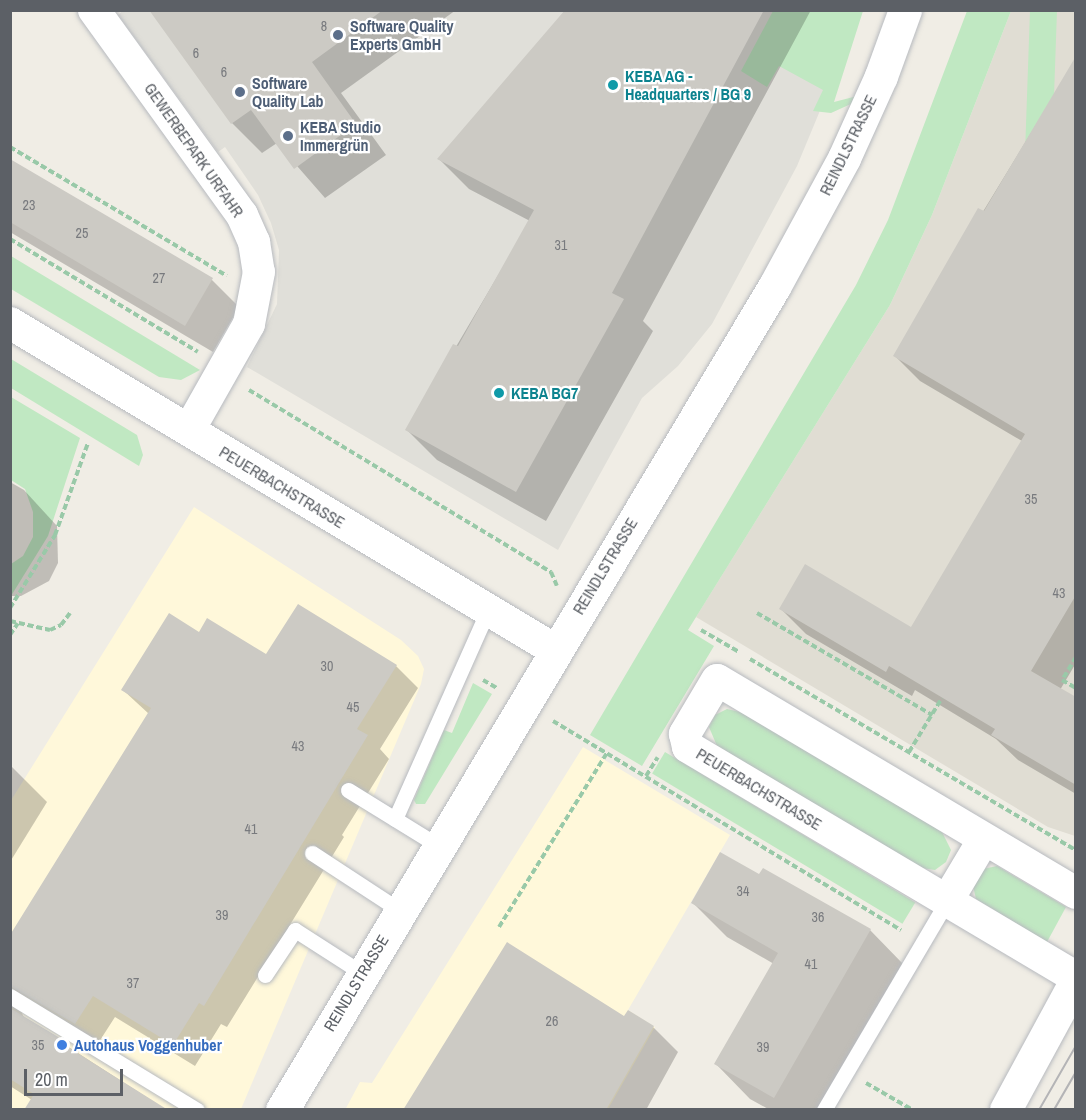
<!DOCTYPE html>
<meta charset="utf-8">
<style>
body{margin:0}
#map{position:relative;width:1086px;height:1120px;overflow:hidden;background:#f0ede5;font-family:"Archivo Narrow",sans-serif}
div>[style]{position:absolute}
.commercial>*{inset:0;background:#fff8da}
.industrial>*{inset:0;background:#e0dfd9}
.education>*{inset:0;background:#e0ddd3}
.green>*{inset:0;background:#c0e8c2;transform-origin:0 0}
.shadow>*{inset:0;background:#0003}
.building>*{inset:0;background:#cccac4}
.path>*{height:4px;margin-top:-2px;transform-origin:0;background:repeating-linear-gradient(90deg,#99c9a8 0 6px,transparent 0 9px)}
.roads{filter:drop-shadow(0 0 2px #b7babf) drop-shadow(0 0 2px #b7babf)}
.lane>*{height:15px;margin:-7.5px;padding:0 7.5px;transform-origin:7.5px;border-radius:7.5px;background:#fff}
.street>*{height:32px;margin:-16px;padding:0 16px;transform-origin:16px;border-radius:16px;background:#fff}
.secondary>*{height:33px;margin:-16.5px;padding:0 16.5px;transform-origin:16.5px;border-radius:16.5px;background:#fff}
.tram>*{height:1.5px;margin:-0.75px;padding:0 0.75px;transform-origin:0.75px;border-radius:0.75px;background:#b4b4b6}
.dots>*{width:16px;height:16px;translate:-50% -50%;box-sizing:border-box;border:3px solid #fff;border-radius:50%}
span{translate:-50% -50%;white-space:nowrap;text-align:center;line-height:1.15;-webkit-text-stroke:4.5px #fff;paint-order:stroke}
.number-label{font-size:14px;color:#787a7e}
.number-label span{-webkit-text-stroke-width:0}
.service-label{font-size:16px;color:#4e5e75;font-weight:700}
.left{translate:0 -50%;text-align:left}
.culture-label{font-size:16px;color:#0d838f;font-weight:700}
.street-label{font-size:16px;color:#5c6066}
.shop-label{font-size:16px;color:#366cbe;font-weight:700}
.frame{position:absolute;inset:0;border:12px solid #5c6066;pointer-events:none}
.scale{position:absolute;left:24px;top:1069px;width:99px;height:27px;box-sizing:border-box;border:3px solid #5c6066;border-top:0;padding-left:8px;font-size:18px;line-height:21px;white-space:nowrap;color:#5c6066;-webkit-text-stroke:4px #fff;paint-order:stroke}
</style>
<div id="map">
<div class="commercial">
<i style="clip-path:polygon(194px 507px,401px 640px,418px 656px,424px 669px,421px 684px,241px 1109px,11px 1109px,10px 802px)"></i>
<i style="clip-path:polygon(583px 747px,730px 835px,628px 1010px,655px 1027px,608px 1109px,345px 1110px,360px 1082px,372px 1083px)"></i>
</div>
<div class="industrial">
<i style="clip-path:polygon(124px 10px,851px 11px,819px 113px,797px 166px,712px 324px,678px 366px,642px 398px,558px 550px,247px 367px,277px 304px,279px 250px,271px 223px,258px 195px,225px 147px,218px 152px,118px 15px)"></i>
</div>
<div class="education">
<i style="clip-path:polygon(1011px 11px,1075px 11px,1075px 836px,1048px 827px,696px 617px,890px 305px,932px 215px)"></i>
</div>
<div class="green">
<i style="left:1030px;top:10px;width:27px;height:232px;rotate:2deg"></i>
<i style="clip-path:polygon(773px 11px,863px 11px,834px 102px,861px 95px,853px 103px,831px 113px,813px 111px,823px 90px,779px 66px,767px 87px,741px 71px)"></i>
<i style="clip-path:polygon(967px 11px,1011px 11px,932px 215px,890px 305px,688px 630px,714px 646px,642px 766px,590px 735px,856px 285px,888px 220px)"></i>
<i style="clip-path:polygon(11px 256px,200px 370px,181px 380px,159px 377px,11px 289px)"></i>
<i style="clip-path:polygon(11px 359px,137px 435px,143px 455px,139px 466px,11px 388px)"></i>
<i style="clip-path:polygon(11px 397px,80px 438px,48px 536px,11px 596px,11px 564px,23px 556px,33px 537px,33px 512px,25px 489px,11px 480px)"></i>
<i style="clip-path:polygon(473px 683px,492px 694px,425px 804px,416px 804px,414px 800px,444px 730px,452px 733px)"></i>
<i style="clip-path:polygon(727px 709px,740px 712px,942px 832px,951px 850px,946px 862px,935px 870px,922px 868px,717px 746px,709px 727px,715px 715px)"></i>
<i style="left:665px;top:752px;width:292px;height:25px;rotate:31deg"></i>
<i style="clip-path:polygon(997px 866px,1066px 907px,1047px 942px,976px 899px,973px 886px,983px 869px)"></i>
</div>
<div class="shadow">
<i style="clip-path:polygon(169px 10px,456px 10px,341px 93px,386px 155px,325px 198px,277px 143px,262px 153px,232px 123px)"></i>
<i style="clip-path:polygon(567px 10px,811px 10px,643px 321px,653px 331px,546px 521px,437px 460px,407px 430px,530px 221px,469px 189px,439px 159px)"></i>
<i style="clip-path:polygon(1076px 59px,1076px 663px,1060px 690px,1076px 699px,1076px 794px,1018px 760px,996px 739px,915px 690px,912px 696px,806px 634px,781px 609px,912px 629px,1022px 441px,920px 381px,895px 356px)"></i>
<i style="clip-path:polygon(10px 160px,212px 280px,239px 307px,213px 352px,10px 232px)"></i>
<i style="clip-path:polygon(10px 482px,24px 490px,57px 526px,58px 563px,49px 581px,21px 596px,10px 596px)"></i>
<i style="clip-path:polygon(199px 634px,267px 657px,396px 666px,418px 688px,380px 749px,389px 759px,342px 835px,344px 837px,227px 1027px,221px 1024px,195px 1066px,115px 1017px,97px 1045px,38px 1009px,22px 1013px,24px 1018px,166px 1110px,32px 1100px,10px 1086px,10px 941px,149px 714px,123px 690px)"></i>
<i style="clip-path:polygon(10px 765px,47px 802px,10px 862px)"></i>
<i style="clip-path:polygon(760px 876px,870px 930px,904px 965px,821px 1110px,770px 1110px,750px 1099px,716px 1064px,774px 964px,727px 937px,693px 903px)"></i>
<i style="clip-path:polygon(629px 1012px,653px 1027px,678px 1052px,646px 1110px,417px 1110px,625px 1018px)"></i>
</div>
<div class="building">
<i style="clip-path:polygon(149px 10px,383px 10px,312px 62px,356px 124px,294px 169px,251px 110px,231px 124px)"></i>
<i style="clip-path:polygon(565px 10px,764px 10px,612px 293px,624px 299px,516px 492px,405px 430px,453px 344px,458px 346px,534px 210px,437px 159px)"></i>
<i style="clip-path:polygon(1076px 56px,1076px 595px,1031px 671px,1076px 697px,1076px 785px,991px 735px,995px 729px,889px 666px,886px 672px,779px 609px,805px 564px,911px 627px,1025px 434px,893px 356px,978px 208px,984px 211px)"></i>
<i style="clip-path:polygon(10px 159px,213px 278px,185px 326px,10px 222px)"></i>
<i style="clip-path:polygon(298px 604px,397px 665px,357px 729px,368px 735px,204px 1006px,199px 1003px,173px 1045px,93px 996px,75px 1024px,10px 986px,10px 935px,151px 708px,121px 690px,169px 613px,199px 632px,207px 618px,266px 654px)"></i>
<i style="clip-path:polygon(720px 852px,759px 874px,763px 868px,871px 929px,774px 1098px,714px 1064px,778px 953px,691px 903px)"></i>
<i style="clip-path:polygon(507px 942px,624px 1016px,628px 1010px,654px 1026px,606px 1110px,403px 1110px)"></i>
<i style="clip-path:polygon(10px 1008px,65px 1041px,63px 1044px,168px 1110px,24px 1110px,34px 1094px,10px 1079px)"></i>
</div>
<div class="path">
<i style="left:10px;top:147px;width:252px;rotate:30.7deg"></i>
<i style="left:10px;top:239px;width:219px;rotate:31deg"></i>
<i style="left:249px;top:390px;width:353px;rotate:31.1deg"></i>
<i style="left:551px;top:572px;width:15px;rotate:67deg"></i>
<i style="left:10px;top:608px;width:86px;rotate:-58.3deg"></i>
<i style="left:55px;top:535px;width:98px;rotate:-70.3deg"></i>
<i style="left:757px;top:613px;width:203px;rotate:30.2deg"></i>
<i style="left:10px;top:621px;width:41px;rotate:12.7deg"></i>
<i style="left:50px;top:630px;width:12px;rotate:-24deg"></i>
<i style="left:61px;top:625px;width:15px;rotate:-53deg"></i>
<i style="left:701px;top:630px;width:44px;rotate:30.1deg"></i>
<i style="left:10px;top:635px;width:14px;rotate:-56deg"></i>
<i style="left:1076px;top:657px;width:27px;rotate:121deg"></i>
<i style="left:1062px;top:680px;width:16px;rotate:30deg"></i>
<i style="left:750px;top:659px;width:378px;rotate:30.4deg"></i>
<i style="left:483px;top:680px;width:16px;rotate:30deg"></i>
<i style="left:553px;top:721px;width:406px;rotate:31deg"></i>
<i style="left:909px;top:752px;width:63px;rotate:-58.6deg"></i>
<i style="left:646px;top:776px;width:22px;rotate:-58deg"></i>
<i style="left:499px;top:927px;width:205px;rotate:-58.2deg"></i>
<i style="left:866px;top:1083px;width:54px;rotate:29.9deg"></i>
</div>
<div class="roads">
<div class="lane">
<i style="left:348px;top:790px;width:105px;rotate:31.7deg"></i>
<i style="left:395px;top:819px;width:229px;rotate:-66deg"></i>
<i style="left:312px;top:853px;width:104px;rotate:33.2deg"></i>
<i style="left:265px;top:975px;width:54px;rotate:-56.3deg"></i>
<i style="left:295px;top:930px;width:80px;rotate:32.7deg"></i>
<i style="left:10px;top:996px;width:219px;rotate:31.4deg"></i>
<i style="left:824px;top:1110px;width:243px;rotate:-59.5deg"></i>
</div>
<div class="street">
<i style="left:94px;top:10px;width:253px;rotate:54.2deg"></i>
<i style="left:242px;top:215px;width:30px;rotate:66deg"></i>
<i style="left:254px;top:242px;width:30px;rotate:81deg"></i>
<i style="left:259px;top:272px;width:53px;rotate:100.9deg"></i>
<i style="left:249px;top:324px;width:122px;rotate:119.5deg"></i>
<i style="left:10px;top:323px;width:636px;rotate:30.96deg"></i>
<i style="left:1076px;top:893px;width:417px;rotate:-149.3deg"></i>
<i style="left:717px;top:680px;width:63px;rotate:120.7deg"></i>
<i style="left:685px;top:734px;width:13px;rotate:77deg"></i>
<i style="left:688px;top:747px;width:451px;rotate:30.7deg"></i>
<i style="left:947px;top:901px;width:72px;rotate:-59.2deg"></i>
<i style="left:1006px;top:1110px;width:147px;rotate:-61.5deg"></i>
</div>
<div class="secondary">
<i style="left:282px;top:1110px;width:959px;rotate:-59.13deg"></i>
<i style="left:774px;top:287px;width:147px;rotate:-61.5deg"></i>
<i style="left:844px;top:158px;width:90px;rotate:-65.7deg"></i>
<i style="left:881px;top:76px;width:70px;rotate:-70deg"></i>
</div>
</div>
<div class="tram">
<i style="left:1039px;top:1110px;width:74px;rotate:-60deg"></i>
<i style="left:1054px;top:1110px;width:44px;rotate:-59.9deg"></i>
</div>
<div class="dots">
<i style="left:338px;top:35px;background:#5c6f8a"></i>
<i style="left:613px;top:85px;background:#0f9aa8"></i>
<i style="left:240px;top:92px;background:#5c6f8a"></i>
<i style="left:288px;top:136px;background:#5c6f8a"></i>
<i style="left:499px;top:393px;background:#0f9aa8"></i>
<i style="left:62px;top:1045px;background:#3f7fe0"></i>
</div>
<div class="number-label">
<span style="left:324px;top:26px">8</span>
<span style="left:196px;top:53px">6</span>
<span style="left:224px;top:72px">6</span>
<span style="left:29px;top:205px">23</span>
<span style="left:82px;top:233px">25</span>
<span style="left:561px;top:245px">31</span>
<span style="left:159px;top:278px">27</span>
<span style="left:1031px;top:499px">35</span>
<span style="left:1059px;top:593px">43</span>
<span style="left:327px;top:666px">30</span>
<span style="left:353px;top:707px">45</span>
<span style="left:298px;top:746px">43</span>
<span style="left:251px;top:829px">41</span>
<span style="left:743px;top:891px">34</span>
<span style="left:222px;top:915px">39</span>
<span style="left:818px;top:917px">36</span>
<span style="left:811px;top:964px">41</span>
<span style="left:133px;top:983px">37</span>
<span style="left:552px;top:1021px">26</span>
<span style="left:38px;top:1045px">35</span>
<span style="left:763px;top:1047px">39</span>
</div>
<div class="service-label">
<span class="left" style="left:350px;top:35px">Software Quality<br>Experts GmbH</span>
<span class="left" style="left:252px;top:92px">Software<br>Quality Lab</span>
<span class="left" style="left:300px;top:136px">KEBA Studio<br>Immergrün</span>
</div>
<div class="culture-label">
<span class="left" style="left:625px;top:85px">KEBA AG -<br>Headquarters / BG 9</span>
<span class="left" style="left:511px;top:393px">KEBA BG7</span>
</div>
<div class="street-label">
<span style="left:848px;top:145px;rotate:-64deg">REINDLSTRASSE</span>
<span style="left:194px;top:150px;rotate:55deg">GEWERBEPARK URFAHR</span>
<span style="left:282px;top:487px;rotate:31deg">PEUERBACHSTRASSE</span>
<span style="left:605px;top:566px;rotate:-59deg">REINDLSTRASSE</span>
<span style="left:759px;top:789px;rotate:31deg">PEUERBACHSTRASSE</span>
<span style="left:356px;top:983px;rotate:-59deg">REINDLSTRASSE</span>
</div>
<div class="shop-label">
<span class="left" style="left:74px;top:1045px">Autohaus Voggenhuber</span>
</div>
<div class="frame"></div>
<div class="scale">20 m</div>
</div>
